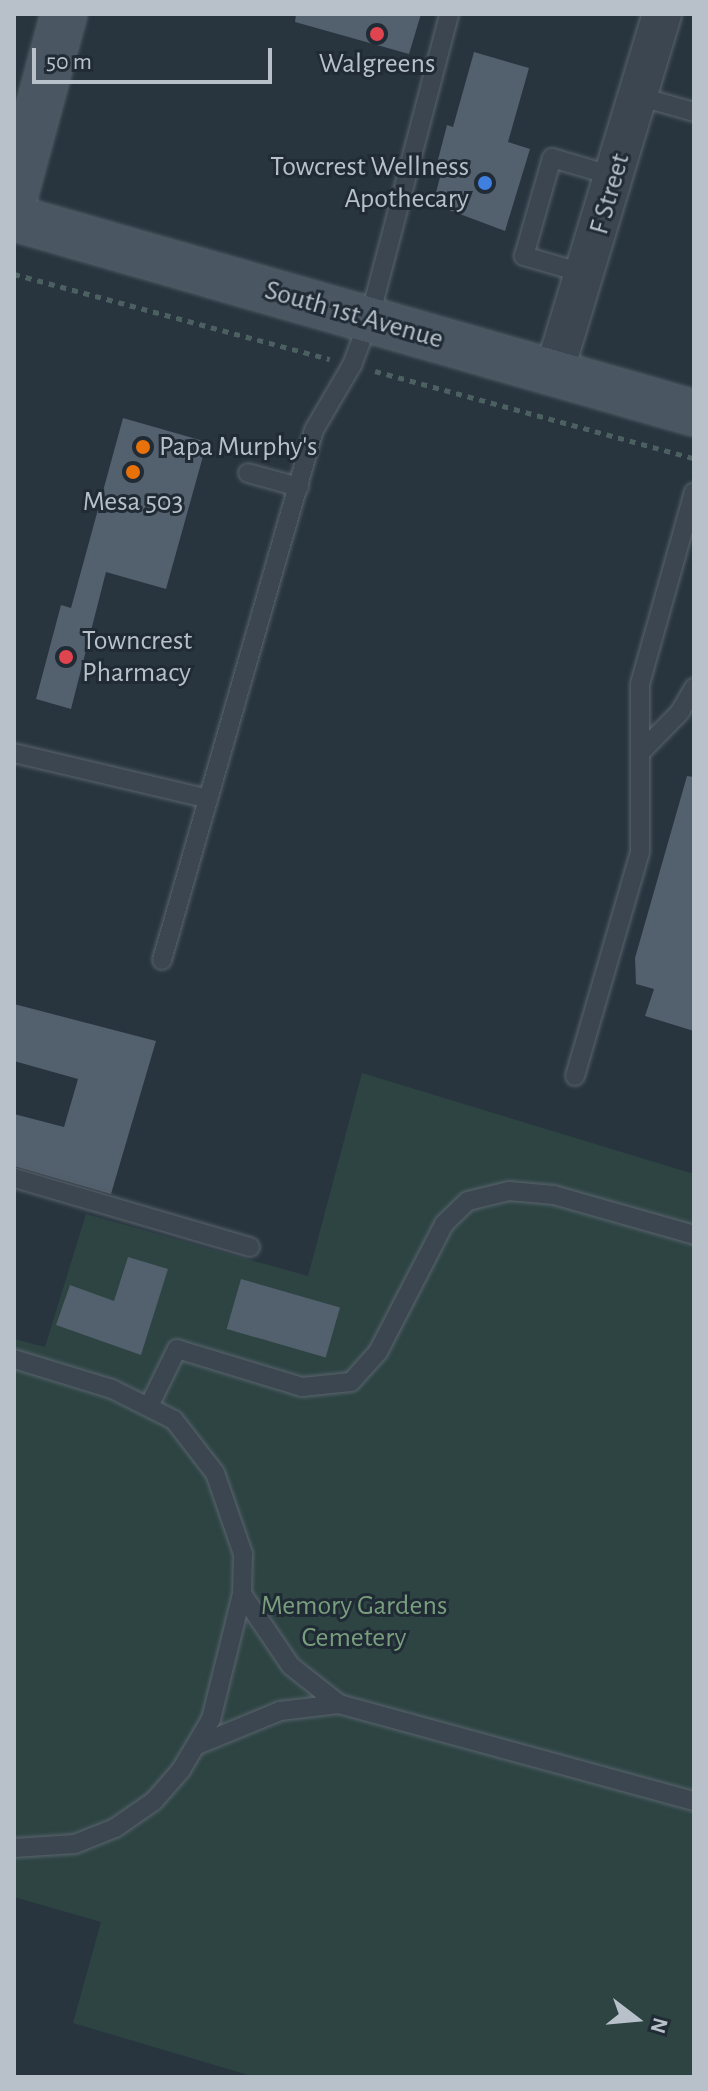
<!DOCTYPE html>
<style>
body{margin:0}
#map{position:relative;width:708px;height:2091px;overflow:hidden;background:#28353f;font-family:"Alegreya Sans",sans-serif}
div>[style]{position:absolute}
.green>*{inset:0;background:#2d4443}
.building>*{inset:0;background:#53606d;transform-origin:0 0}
.path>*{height:5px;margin-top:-2.5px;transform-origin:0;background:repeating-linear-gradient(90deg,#4c6061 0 6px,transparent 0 12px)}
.roads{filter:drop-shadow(0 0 2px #5a646d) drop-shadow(0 0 2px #5a646d)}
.lane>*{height:18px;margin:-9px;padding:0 9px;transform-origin:9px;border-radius:9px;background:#3c4650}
.street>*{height:38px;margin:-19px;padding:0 19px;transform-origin:19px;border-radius:19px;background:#3c4650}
.secondary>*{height:44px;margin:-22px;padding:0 22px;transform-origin:22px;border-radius:22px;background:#4a5662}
.dots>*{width:22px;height:22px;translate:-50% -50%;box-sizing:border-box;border:4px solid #202b35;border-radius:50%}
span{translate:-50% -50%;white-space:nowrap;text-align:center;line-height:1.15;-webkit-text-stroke:6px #202b35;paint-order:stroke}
.poi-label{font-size:28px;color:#b8c1ca}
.right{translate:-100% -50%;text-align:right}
.left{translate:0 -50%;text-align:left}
.street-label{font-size:28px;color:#b8c1ca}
.park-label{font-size:28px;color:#789e7d}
.frame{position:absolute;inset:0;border:16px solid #b8c1ca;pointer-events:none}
.north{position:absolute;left:596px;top:1979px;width:80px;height:80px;-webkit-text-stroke:6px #202b35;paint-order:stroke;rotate:106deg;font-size:22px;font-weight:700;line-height:32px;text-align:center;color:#b8c1ca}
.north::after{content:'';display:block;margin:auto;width:28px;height:36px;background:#b8c1ca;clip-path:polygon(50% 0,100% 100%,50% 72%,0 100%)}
.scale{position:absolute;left:32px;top:48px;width:240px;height:36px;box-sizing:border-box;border:4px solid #b8c1ca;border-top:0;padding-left:10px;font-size:24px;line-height:28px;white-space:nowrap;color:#b8c1ca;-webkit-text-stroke:6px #202b35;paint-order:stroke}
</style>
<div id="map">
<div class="green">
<i style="clip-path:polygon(362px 1073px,694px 1174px,694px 2077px,255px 2077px,73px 2023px,101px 1922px,14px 1897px,14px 1339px,45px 1347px,86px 1214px,308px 1276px)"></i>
</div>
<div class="building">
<i style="clip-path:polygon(296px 14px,421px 14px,409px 54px,295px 22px)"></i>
<i style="clip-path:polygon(474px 52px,529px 68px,508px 142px,530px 149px,505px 231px,433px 204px,440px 177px,434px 175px,447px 125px,453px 127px)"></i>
<i style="clip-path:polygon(123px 418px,207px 442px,166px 589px,106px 572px,71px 709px,36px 699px,61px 605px,71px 608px)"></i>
<i style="clip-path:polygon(687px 776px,694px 777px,694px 1031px,645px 1016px,654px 989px,636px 984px,635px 958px)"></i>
<i style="clip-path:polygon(14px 1004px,156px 1041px,111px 1194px,14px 1166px,14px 1114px,64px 1127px,78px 1079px,14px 1061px)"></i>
<i style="clip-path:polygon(128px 1257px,168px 1269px,141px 1355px,56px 1325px,70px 1285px,114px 1301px)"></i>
<i style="left:241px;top:1279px;width:103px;height:52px;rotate:16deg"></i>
</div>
<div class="path">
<i style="left:14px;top:274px;width:327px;rotate:15.1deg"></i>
<i style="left:375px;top:371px;width:331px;rotate:15.3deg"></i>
</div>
<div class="roads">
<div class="lane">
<i style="left:638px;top:96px;width:58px;rotate:15.9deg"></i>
<i style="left:586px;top:274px;width:65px;rotate:-163.8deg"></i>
<i style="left:524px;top:256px;width:102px;rotate:-74.1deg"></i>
<i style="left:552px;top:158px;width:68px;rotate:16.3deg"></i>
<i style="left:248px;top:473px;width:53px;rotate:15.4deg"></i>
<i style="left:14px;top:753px;width:199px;rotate:13.3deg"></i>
<i style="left:640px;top:753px;width:57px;rotate:-45.7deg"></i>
<i style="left:680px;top:712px;width:28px;rotate:-60deg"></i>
<i style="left:162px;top:960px;width:551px;rotate:-74deg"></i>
<i style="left:314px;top:430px;width:75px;rotate:-59.7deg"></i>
<i style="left:352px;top:365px;width:48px;rotate:-69.3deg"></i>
<i style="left:369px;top:320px;width:316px;rotate:-75.3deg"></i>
<i style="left:575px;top:1076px;width:233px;rotate:-73.8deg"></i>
<i style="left:640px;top:852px;width:168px;rotate:-90deg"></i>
<i style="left:640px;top:684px;width:199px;rotate:-74.3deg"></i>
<i style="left:14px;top:1178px;width:246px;rotate:16.3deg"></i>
<i style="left:14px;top:1359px;width:102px;rotate:17deg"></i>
<i style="left:112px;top:1389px;width:69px;rotate:26.6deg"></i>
<i style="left:174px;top:1420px;width:67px;rotate:52.3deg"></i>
<i style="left:215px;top:1473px;width:86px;rotate:70.9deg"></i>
<i style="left:243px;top:1554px;width:40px;rotate:91.4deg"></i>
<i style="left:242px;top:1594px;width:129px;rotate:103.9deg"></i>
<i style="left:211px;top:1719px;width:59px;rotate:120.5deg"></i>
<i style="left:181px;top:1770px;width:41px;rotate:131.1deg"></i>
<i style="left:154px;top:1801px;width:47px;rotate:145.3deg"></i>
<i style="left:115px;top:1828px;width:43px;rotate:158.2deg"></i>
<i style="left:75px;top:1844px;width:61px;rotate:176.2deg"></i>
<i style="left:150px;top:1404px;width:61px;rotate:-63.9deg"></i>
<i style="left:177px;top:1349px;width:131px;rotate:16.9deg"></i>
<i style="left:302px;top:1387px;width:49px;rotate:-5.8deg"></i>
<i style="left:351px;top:1382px;width:40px;rotate:-48deg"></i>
<i style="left:378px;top:1352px;width:144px;rotate:-62.7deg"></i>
<i style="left:444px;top:1224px;width:33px;rotate:-44deg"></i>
<i style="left:468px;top:1201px;width:42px;rotate:-13.7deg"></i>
<i style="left:509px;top:1191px;width:45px;rotate:5.1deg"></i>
<i style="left:554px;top:1195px;width:146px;rotate:15.9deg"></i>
<i style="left:242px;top:1594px;width:87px;rotate:55.8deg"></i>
<i style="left:291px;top:1666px;width:61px;rotate:38.4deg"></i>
<i style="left:339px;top:1704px;width:368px;rotate:15.3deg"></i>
<i style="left:200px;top:1744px;width:87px;rotate:-22.4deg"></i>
<i style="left:280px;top:1711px;width:59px;rotate:-6.8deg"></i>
</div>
<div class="street">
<i style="left:554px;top:372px;width:374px;rotate:-73.2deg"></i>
</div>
<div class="secondary">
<i style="left:14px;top:198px;width:191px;rotate:-74.8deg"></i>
<i style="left:14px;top:218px;width:707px;rotate:16deg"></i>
</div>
</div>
<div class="dots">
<i style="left:377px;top:34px;background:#e0444e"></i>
<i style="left:485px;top:183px;background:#3f7fe0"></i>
<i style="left:143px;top:447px;background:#e8710a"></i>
<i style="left:133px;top:472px;background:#e8710a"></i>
<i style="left:66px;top:657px;background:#e0444e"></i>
</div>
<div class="poi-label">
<span style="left:377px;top:64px">Walgreens</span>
<span class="right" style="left:469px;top:183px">Towcrest Wellness<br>Apothecary</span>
<span class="left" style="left:159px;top:447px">Papa Murphy's</span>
<span style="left:133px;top:502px">Mesa 503</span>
<span class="left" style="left:82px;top:657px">Towncrest<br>Pharmacy</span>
</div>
<div class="street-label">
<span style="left:610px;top:194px;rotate:-74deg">F Street</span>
<span style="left:354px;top:315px;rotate:16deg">South 1st Avenue</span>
</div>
<div class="park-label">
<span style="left:354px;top:1622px">Memory Gardens<br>Cemetery</span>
</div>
<div class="frame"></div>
<div class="north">N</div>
<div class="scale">50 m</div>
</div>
